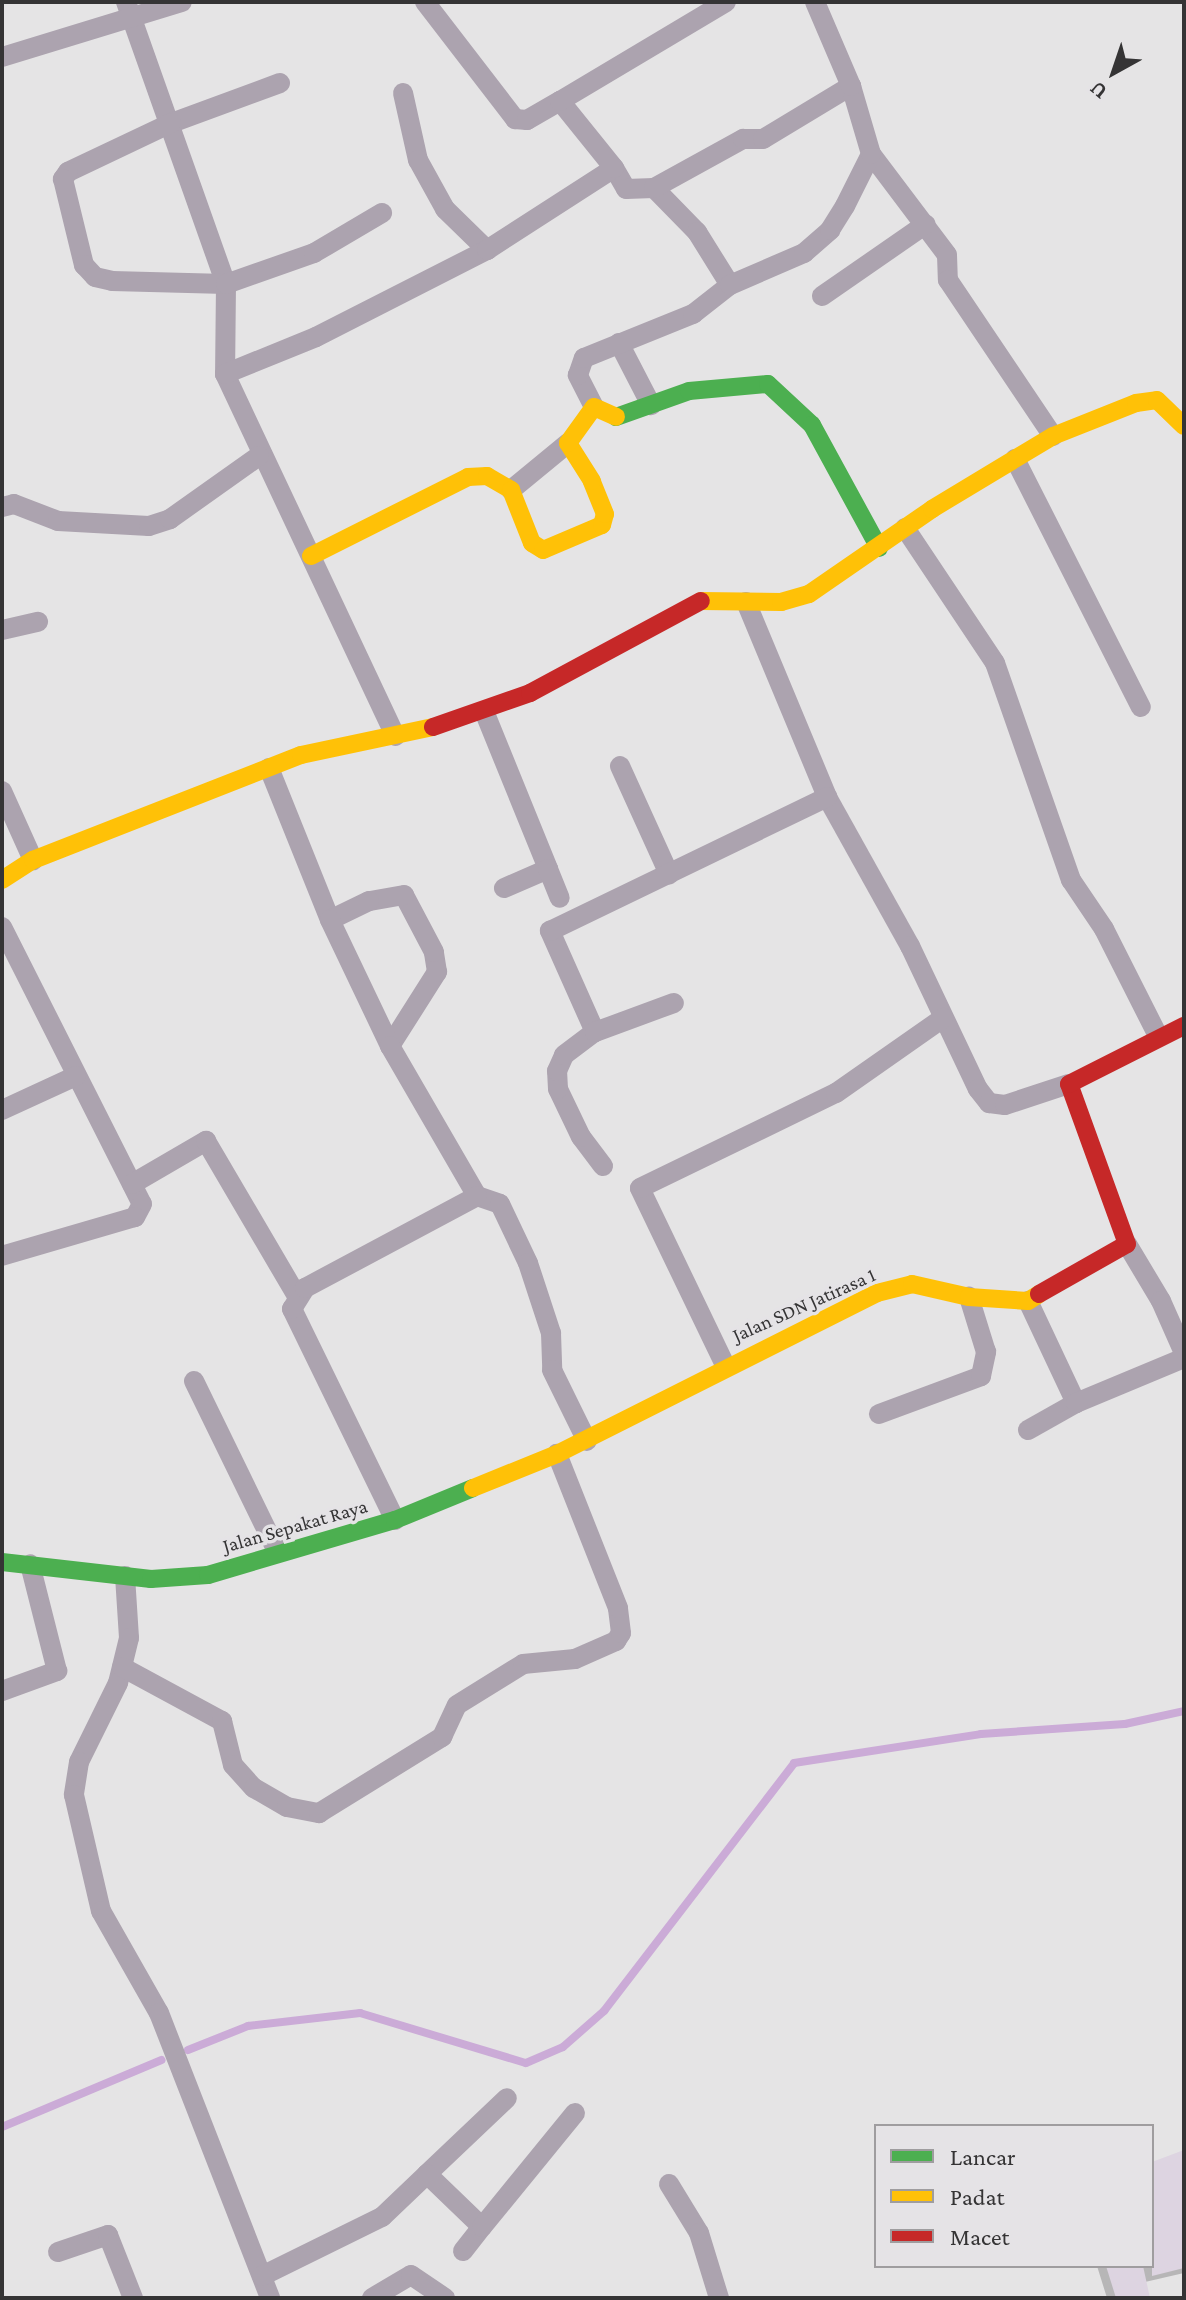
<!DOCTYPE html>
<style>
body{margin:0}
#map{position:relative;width:1186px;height:2300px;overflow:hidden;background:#e5e4e5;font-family:"Crimson Pro",serif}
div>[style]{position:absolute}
.shadow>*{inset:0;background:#0003}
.stream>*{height:8px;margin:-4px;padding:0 4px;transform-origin:4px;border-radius:4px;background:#cbabd7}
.building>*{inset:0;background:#ddd4e1}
.street>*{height:20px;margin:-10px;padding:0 10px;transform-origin:10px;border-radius:10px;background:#aca3af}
.fast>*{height:18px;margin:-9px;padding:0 9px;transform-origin:9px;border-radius:9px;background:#4caf50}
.slow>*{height:18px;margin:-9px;padding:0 9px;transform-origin:9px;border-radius:9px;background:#ffc107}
.jam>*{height:18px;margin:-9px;padding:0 9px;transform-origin:9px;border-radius:9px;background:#c62828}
span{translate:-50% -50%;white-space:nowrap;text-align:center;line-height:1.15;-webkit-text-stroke:7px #e5e3e6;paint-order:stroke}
.street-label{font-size:20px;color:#353435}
.frame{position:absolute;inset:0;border:4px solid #353435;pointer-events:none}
.legend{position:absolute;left:874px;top:2124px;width:280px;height:144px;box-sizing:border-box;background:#e5e3e6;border:2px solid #9f9d9f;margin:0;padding:10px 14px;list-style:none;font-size:24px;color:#353435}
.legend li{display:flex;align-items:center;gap:16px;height:40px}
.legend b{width:40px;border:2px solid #9f9d9f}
.north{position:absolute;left:1074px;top:32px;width:80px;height:80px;-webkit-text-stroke:6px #e5e3e6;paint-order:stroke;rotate:220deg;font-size:22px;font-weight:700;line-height:32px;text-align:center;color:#353435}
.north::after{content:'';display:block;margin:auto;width:28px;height:36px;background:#353435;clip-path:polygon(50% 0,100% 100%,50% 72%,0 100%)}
</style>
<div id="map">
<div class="shadow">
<i style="clip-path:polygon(1184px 2152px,1184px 2273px,1145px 2282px,1148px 2298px,1107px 2298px,1097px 2266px,1152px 2266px,1152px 2165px)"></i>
</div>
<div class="stream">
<i style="left:188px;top:2050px;width:65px;rotate:-21.8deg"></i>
<i style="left:248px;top:2026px;width:113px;rotate:-6.6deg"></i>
<i style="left:360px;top:2013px;width:173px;rotate:16.8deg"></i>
<i style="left:526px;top:2063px;width:40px;rotate:-23.4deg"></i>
<i style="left:563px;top:2047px;width:55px;rotate:-41.3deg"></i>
<i style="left:604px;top:2011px;width:312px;rotate:-52.5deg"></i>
<i style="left:794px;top:1763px;width:189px;rotate:-8.8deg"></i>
<i style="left:981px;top:1734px;width:144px;rotate:-4deg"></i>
<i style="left:1125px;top:1724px;width:60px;rotate:-12.4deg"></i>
<i style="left:2px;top:2127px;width:173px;rotate:-22.8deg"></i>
</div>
<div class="building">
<i style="clip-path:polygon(1184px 2150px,1184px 2268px,1152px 2276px,1152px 2162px)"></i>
<i style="clip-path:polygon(1106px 2266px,1143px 2266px,1150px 2298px,1116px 2298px)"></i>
</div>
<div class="street">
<i style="left:126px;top:2px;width:299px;rotate:70.5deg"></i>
<i style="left:226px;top:284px;width:90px;rotate:90.6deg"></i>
<i style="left:225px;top:374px;width:400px;rotate:64.8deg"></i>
<i style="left:425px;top:2px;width:148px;rotate:52.4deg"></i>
<i style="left:515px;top:119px;width:12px;rotate:5deg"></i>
<i style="left:527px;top:120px;width:38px;rotate:-30deg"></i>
<i style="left:2px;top:57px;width:188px;rotate:-17deg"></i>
<i style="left:280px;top:83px;width:116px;rotate:159.8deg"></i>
<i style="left:171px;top:123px;width:114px;rotate:154.6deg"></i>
<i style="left:68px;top:172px;width:9px;rotate:126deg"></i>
<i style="left:63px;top:179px;width:89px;rotate:76.3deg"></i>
<i style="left:84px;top:265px;width:16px;rotate:47deg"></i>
<i style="left:95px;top:277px;width:17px;rotate:13deg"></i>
<i style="left:112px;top:281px;width:114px;rotate:1.5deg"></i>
<i style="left:226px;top:284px;width:93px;rotate:-19.4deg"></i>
<i style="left:314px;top:253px;width:79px;rotate:-30.5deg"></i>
<i style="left:403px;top:93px;width:69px;rotate:77.4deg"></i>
<i style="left:418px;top:160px;width:56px;rotate:61.1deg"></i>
<i style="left:445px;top:209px;width:59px;rotate:44.3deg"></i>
<i style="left:871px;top:154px;width:126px;rotate:53deg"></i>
<i style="left:947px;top:255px;width:25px;rotate:88deg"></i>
<i style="left:948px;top:280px;width:188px;rotate:56.1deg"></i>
<i style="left:614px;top:168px;width:24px;rotate:60deg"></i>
<i style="left:626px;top:189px;width:28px;rotate:-2deg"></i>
<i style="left:654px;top:188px;width:62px;rotate:45.7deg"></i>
<i style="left:697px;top:232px;width:62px;rotate:58.1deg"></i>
<i style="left:654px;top:188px;width:102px;rotate:-28.8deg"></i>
<i style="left:743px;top:139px;width:20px"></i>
<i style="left:763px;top:139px;width:103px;rotate:-31.1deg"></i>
<i style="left:822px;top:296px;width:126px;rotate:-34.7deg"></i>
<i style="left:619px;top:343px;width:70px;rotate:62.7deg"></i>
<i style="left:225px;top:374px;width:98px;rotate:-22.1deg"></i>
<i style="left:316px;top:337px;width:192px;rotate:-27deg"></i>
<i style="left:487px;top:250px;width:151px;rotate:-32.8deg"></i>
<i style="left:614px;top:168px;width:86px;rotate:-128.9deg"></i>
<i style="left:560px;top:101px;width:193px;rotate:-30.8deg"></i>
<i style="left:594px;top:407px;width:36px;rotate:-117deg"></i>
<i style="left:578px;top:375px;width:18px;rotate:-71deg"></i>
<i style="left:584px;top:358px;width:118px;rotate:-22deg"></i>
<i style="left:693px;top:314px;width:47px;rotate:-38.1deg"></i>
<i style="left:730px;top:285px;width:81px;rotate:-23.4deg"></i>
<i style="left:804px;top:253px;width:35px;rotate:-41deg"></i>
<i style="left:830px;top:230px;width:28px;rotate:-58deg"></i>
<i style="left:845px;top:206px;width:58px;rotate:-63.4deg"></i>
<i style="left:871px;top:154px;width:71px;rotate:-106.4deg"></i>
<i style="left:851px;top:86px;width:91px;rotate:-113.2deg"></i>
<i style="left:1015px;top:459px;width:278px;rotate:63.1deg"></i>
<i style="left:511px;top:490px;width:74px;rotate:-39.5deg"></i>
<i style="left:2px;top:507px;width:12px;rotate:-14deg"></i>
<i style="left:14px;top:504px;width:47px;rotate:21.1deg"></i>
<i style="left:58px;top:521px;width:91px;rotate:3.1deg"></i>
<i style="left:149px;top:526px;width:22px;rotate:-18deg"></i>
<i style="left:170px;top:519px;width:109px;rotate:-35.3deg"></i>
<i style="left:905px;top:528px;width:162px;rotate:56.3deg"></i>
<i style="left:995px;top:663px;width:230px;rotate:70.7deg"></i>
<i style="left:1071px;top:880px;width:59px;rotate:56deg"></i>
<i style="left:1104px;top:929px;width:120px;rotate:63.2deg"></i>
<i style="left:746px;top:602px;width:211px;rotate:67.4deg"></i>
<i style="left:827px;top:797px;width:171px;rotate:60.9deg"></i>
<i style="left:910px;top:946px;width:158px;rotate:64.6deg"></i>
<i style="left:978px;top:1089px;width:18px;rotate:52deg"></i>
<i style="left:989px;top:1103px;width:16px;rotate:7deg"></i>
<i style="left:1005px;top:1105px;width:67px;rotate:-18.2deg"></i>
<i style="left:2px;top:630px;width:37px;rotate:-13deg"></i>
<i style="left:484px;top:711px;width:170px;rotate:67.9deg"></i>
<i style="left:548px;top:869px;width:48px;rotate:156.6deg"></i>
<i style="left:620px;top:766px;width:119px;rotate:65.6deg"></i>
<i style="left:269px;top:768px;width:164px;rotate:68.1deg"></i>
<i style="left:2px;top:791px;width:76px;rotate:65.8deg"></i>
<i style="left:548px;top:869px;width:31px;rotate:68deg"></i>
<i style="left:2px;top:927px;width:310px;rotate:63.2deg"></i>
<i style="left:142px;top:1204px;width:15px;rotate:118deg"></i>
<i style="left:135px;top:1217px;width:139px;rotate:163.7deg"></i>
<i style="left:595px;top:1032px;width:111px;rotate:-114deg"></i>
<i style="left:550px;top:931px;width:308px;rotate:-25.8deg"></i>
<i style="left:390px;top:1046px;width:88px;rotate:-57.6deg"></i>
<i style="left:437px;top:972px;width:20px;rotate:-99deg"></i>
<i style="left:434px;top:952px;width:64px;rotate:-117.8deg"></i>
<i style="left:404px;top:895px;width:36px;rotate:170deg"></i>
<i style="left:369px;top:901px;width:43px;rotate:154deg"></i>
<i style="left:330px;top:920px;width:140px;rotate:64.5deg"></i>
<i style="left:390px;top:1046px;width:173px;rotate:59.9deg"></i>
<i style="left:477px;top:1196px;width:24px;rotate:19deg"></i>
<i style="left:500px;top:1204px;width:65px;rotate:64.6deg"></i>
<i style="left:528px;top:1263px;width:74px;rotate:71.8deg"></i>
<i style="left:551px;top:1333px;width:37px;rotate:88deg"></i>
<i style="left:552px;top:1370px;width:79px;rotate:63.8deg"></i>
<i style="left:2px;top:1110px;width:81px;rotate:-24.7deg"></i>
<i style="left:603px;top:1166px;width:36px;rotate:-127deg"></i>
<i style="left:581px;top:1137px;width:53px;rotate:-115.6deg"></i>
<i style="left:558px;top:1089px;width:18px;rotate:-93deg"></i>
<i style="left:557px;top:1071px;width:17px;rotate:-66deg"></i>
<i style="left:564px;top:1055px;width:39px;rotate:-37deg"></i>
<i style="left:595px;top:1032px;width:84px;rotate:-20.2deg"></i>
<i style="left:132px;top:1184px;width:86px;rotate:-30.2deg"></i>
<i style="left:206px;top:1141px;width:180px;rotate:59.6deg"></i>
<i style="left:1127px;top:1244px;width:66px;rotate:59.2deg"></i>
<i style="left:1161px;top:1301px;width:57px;rotate:66.1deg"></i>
<i style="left:1028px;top:1301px;width:113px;rotate:64.8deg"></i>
<i style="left:725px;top:1365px;width:196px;rotate:-115.7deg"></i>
<i style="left:640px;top:1188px;width:218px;rotate:-25.9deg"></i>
<i style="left:836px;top:1093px;width:131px;rotate:-35deg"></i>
<i style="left:194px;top:1381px;width:191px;rotate:64deg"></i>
<i style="left:879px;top:1414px;width:109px;rotate:-20.4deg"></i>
<i style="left:981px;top:1376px;width:25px;rotate:-78deg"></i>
<i style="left:986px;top:1352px;width:58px;rotate:-107.2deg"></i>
<i style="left:1028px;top:1430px;width:55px;rotate:-29.4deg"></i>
<i style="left:1076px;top:1403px;width:117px;rotate:-22.6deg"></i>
<i style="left:395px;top:1520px;width:235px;rotate:-116deg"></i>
<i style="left:292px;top:1309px;width:25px;rotate:-58deg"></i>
<i style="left:305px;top:1288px;width:195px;rotate:-28.1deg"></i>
<i style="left:125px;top:1576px;width:62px;rotate:86.3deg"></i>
<i style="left:129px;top:1638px;width:46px;rotate:103.7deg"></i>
<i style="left:118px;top:1683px;width:88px;rotate:116.3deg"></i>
<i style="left:79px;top:1762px;width:33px;rotate:99deg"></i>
<i style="left:74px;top:1795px;width:119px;rotate:76.9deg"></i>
<i style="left:101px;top:1911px;width:117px;rotate:60.4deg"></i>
<i style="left:159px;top:2013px;width:306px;rotate:68.7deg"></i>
<i style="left:122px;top:1667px;width:114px;rotate:28.4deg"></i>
<i style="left:222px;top:1721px;width:45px;rotate:76deg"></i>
<i style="left:233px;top:1765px;width:31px;rotate:48deg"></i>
<i style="left:254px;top:1788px;width:38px;rotate:30deg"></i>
<i style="left:287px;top:1807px;width:33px;rotate:11deg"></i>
<i style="left:319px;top:1813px;width:145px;rotate:-31.7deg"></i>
<i style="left:442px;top:1737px;width:35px;rotate:-65deg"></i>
<i style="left:457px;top:1705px;width:78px;rotate:-31.8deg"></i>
<i style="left:523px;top:1664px;width:52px;rotate:-5.5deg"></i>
<i style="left:575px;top:1659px;width:45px;rotate:-23.7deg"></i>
<i style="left:616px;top:1641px;width:9px;rotate:-58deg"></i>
<i style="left:621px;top:1633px;width:25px;rotate:-97deg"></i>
<i style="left:618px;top:1608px;width:166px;rotate:-111.6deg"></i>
<i style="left:2px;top:1691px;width:59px;rotate:-20deg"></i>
<i style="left:57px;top:1671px;width:110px;rotate:-104.2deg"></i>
<i style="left:427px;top:2174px;width:110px;rotate:-43.5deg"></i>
<i style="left:669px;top:2184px;width:57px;rotate:58.5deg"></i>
<i style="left:699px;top:2233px;width:68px;rotate:72.9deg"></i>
<i style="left:463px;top:2251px;width:31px;rotate:-52deg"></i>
<i style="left:58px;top:2252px;width:53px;rotate:-18.8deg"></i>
<i style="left:108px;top:2235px;width:68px;rotate:68.4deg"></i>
<i style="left:262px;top:2276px;width:134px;rotate:-26.2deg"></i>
<i style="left:382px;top:2217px;width:62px;rotate:-43.7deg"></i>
<i style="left:427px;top:2174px;width:76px;rotate:43.9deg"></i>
<i style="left:482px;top:2227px;width:147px;rotate:-50.8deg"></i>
<i style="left:372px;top:2298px;width:45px;rotate:-30.5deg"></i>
<i style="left:411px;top:2275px;width:41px;rotate:34.1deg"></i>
</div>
<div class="fast">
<i style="left:616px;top:417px;width:77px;rotate:-19.6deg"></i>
<i style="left:689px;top:391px;width:79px;rotate:-5.1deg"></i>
<i style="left:768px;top:384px;width:60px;rotate:43deg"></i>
<i style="left:812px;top:425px;width:140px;rotate:61.4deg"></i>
<i style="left:2px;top:1562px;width:150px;rotate:6.5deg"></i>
<i style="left:151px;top:1579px;width:57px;rotate:-4deg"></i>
<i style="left:208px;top:1575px;width:195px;rotate:-16.4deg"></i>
<i style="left:395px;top:1520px;width:84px;rotate:-22.3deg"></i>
</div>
<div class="slow">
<i style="left:311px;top:556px;width:176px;rotate:-26.7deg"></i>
<i style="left:468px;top:477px;width:19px;rotate:-3deg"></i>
<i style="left:487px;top:476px;width:28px;rotate:30deg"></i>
<i style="left:511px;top:490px;width:57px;rotate:68.4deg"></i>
<i style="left:532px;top:543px;width:13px;rotate:32deg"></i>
<i style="left:543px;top:550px;width:64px;rotate:-23deg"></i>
<i style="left:602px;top:525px;width:11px;rotate:-75deg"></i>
<i style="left:605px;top:514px;width:35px;rotate:-112deg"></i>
<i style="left:592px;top:481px;width:45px;rotate:-122.3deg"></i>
<i style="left:568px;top:443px;width:44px;rotate:-54.2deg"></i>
<i style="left:594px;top:407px;width:24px;rotate:24deg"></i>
<i style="left:701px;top:601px;width:80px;rotate:0.7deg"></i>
<i style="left:781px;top:602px;width:29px;rotate:-16deg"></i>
<i style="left:809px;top:594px;width:150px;rotate:-34.6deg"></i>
<i style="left:932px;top:509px;width:141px;rotate:-31.1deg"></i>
<i style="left:1053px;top:436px;width:89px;rotate:-21.7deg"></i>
<i style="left:1136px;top:403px;width:21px;rotate:-8deg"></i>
<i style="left:1157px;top:400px;width:37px;rotate:44deg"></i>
<i style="left:2px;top:880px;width:37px;rotate:-33deg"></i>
<i style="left:33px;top:860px;width:288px;rotate:-21.4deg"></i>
<i style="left:301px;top:755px;width:135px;rotate:-12deg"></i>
<i style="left:473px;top:1488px;width:91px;rotate:-22deg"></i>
<i style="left:557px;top:1454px;width:358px;rotate:-26.7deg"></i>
<i style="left:877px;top:1293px;width:36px;rotate:-14deg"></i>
<i style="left:912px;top:1284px;width:58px;rotate:12.8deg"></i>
<i style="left:969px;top:1297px;width:59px;rotate:3.9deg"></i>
<i style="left:1028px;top:1301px;width:13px;rotate:-32deg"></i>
</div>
<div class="jam">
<i style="left:433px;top:727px;width:103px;rotate:-19.3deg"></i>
<i style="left:530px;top:693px;width:194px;rotate:-28.3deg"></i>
<i style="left:1039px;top:1294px;width:101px;rotate:-29.6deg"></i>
<i style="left:1127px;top:1244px;width:170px;rotate:-109.9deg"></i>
<i style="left:1069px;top:1084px;width:129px;rotate:-26.8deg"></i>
</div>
<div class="street-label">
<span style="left:804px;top:1305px;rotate:-24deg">Jalan SDN Jatirasa 1</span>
<span style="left:295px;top:1526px;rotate:-16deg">Jalan Sepakat Raya</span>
</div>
<div class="frame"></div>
<ul class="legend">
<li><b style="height:10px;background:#4caf50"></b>Lancar</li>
<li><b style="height:10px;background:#ffc107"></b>Padat</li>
<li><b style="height:10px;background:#c62828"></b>Macet</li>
</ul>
<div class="north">U</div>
</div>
